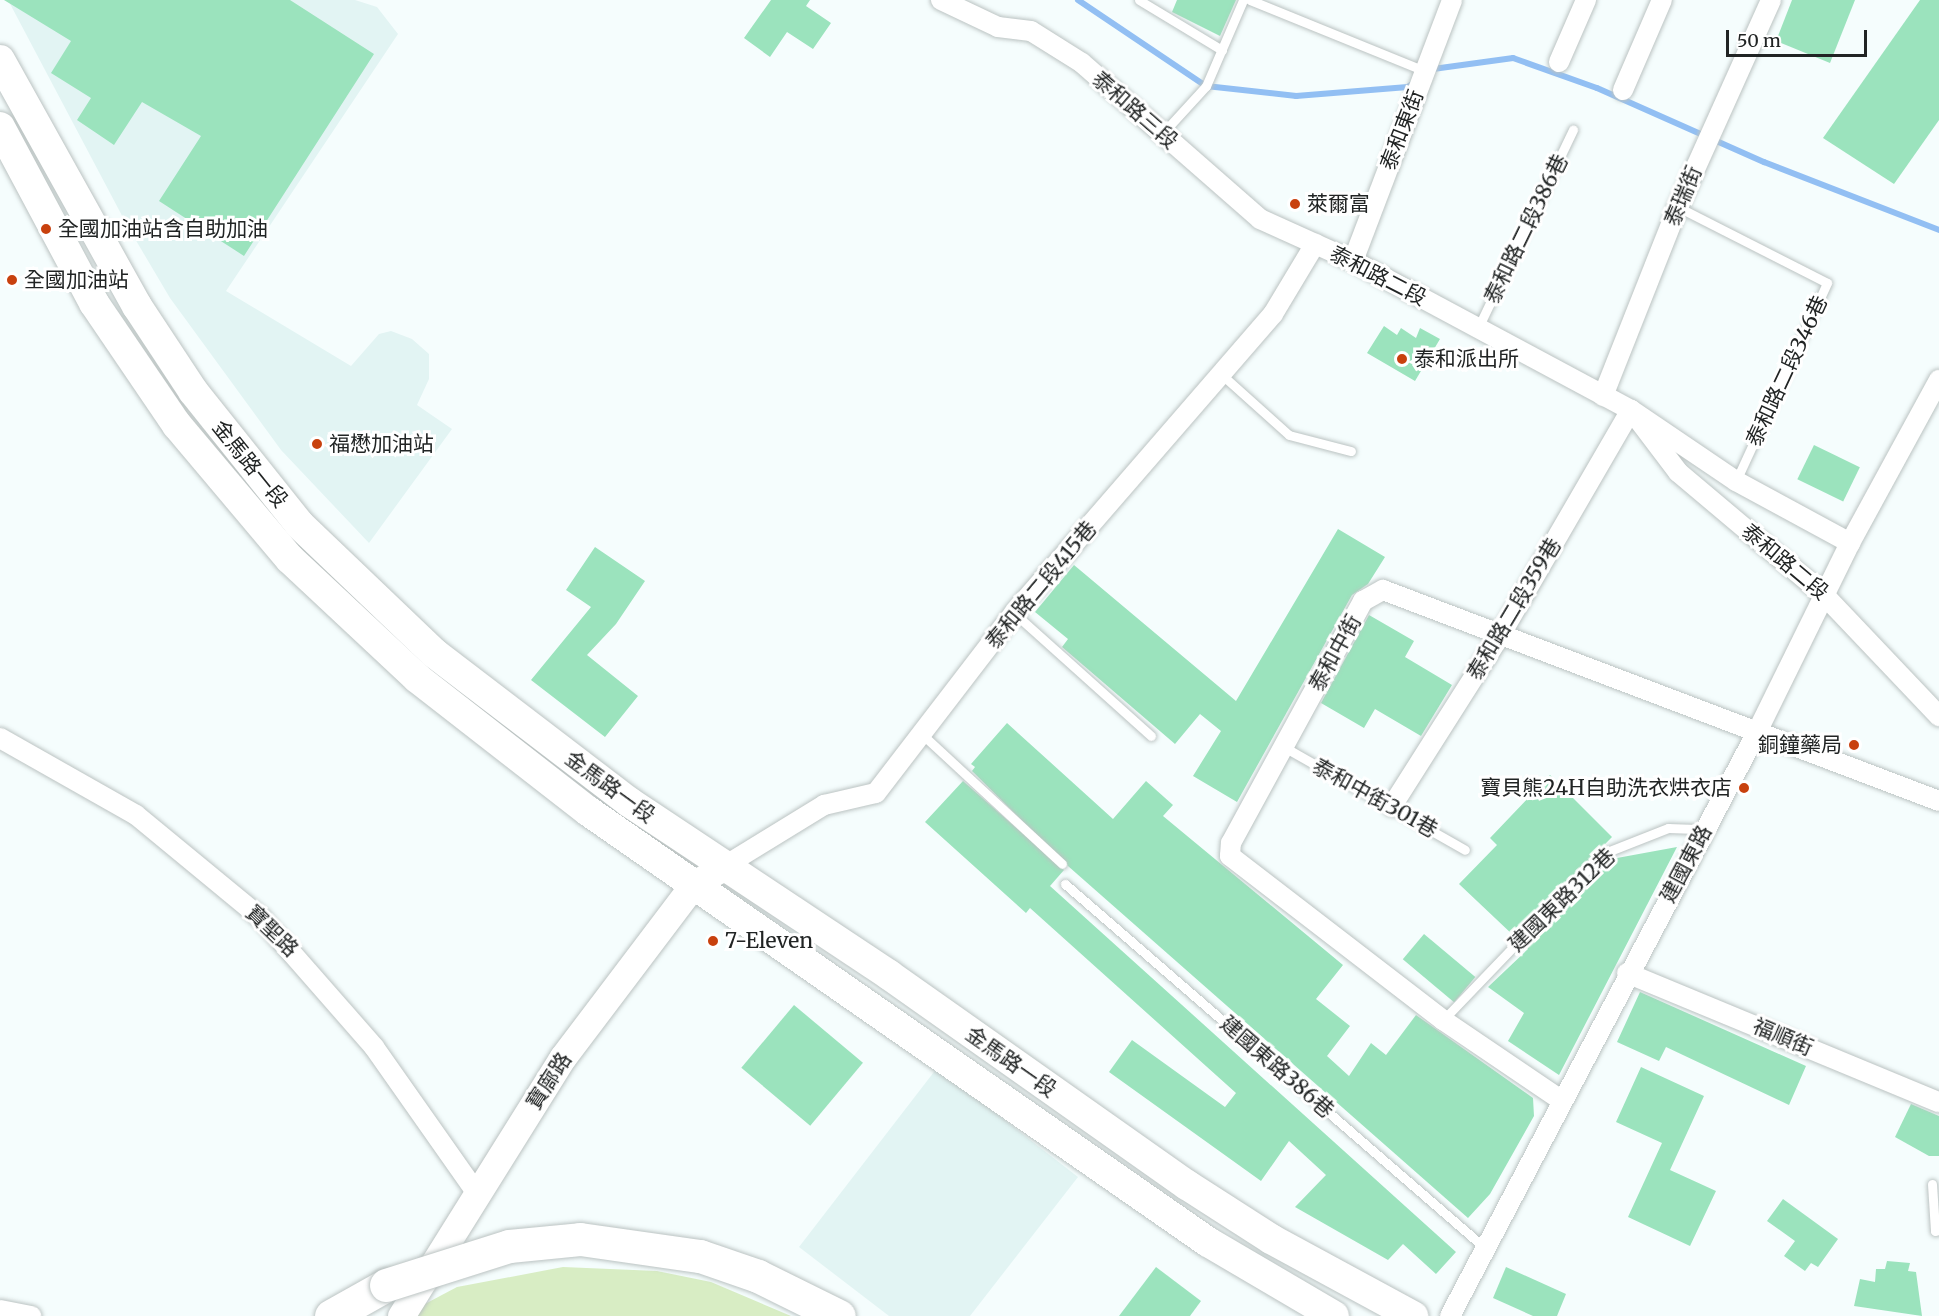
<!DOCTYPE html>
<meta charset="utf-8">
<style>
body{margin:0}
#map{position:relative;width:1939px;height:1316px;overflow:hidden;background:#f5fdfd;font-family:Merriweather,"Noto Sans TC",serif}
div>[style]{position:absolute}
.built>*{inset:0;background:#e2f4f3}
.green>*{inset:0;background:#d8edc4}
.stream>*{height:6px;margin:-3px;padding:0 3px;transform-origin:3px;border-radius:3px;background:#92bff3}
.building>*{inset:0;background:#9be3bd;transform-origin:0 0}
.roads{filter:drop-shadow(0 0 2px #bbc3c2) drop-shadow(0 0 2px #bbc3c2)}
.lane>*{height:9px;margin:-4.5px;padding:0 4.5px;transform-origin:4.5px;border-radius:4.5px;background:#fff}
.street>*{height:20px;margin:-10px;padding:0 10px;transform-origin:10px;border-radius:10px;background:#fff}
.secondary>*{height:27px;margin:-13.5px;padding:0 13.5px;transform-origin:13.5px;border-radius:13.5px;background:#fff}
.primary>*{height:30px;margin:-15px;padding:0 15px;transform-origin:15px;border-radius:15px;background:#fff}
.highway>*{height:33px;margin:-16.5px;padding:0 16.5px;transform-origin:16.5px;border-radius:16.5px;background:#fff}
.bridges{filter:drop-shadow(0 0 2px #bbc3c2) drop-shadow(0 0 2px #bbc3c2)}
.highway-bridge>*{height:33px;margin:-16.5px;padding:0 16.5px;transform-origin:16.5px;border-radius:16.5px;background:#fff}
.dots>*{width:16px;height:16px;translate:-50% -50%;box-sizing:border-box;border:3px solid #fff;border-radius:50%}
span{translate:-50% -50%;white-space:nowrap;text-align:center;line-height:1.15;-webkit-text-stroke:6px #fff;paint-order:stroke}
.street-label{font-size:21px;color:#212424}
.poi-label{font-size:21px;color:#212424}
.left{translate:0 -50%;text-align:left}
.right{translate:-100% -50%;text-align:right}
.scale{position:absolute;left:1726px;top:30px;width:141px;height:27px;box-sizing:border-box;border:3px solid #212424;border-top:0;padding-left:8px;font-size:18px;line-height:21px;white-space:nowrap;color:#212424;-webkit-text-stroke:4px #fff;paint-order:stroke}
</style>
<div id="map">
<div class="built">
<i style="clip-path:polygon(8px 0,355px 0,377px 7px,398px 34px,226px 291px,351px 366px,379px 334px,391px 331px,412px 339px,429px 354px,429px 379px,417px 405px,452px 429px,369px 543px,281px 450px,170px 298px,128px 227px)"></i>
<i style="clip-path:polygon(937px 1068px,1078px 1177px,970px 1316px,889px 1316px,799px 1247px)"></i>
</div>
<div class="green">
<i style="clip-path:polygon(563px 1267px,657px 1271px,711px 1282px,791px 1316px,416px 1316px,423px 1305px,457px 1287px)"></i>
</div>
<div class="stream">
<i style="left:1078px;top:0;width:154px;rotate:33.9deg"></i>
<i style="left:1206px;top:86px;width:91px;rotate:6.3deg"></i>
<i style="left:1296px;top:96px;width:112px;rotate:-4.6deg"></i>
<i style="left:1408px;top:87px;width:9px;rotate:-36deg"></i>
<i style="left:1433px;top:69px;width:81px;rotate:-7.8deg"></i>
<i style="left:1513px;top:58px;width:89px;rotate:19.7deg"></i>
<i style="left:1597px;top:88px;width:183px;rotate:23.9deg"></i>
<i style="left:1764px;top:162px;width:188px;rotate:21.2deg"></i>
</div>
<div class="building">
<i style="clip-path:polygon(4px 0,290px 0,374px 54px,244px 256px,159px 201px,201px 136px,142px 102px,114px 145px,77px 120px,91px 98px,51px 73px,71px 41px)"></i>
<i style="clip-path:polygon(771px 0,810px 0,806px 6px,831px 23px,813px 49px,787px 32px,770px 57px,744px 38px)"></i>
<i style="clip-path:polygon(1177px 0,1236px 0,1220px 36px,1172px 12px)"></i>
<i style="clip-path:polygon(1792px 0,1855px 0,1830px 63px,1776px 41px)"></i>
<i style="clip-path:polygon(1920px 0,1939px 0,1939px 120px,1894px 184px,1823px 138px)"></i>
<i style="clip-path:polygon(1384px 326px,1397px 335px,1401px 328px,1416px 338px,1420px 328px,1440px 339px,1415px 381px,1367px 353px)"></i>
<i style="left:1814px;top:445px;width:51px;height:38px;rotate:26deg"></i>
<i style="clip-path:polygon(1338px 529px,1385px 557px,1368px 584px,1352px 595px,1237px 802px,1193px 776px,1221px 731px,1200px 714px,1175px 744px,1062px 647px,1068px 639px,1035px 612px,1074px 565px,1236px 701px)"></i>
<i style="clip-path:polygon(595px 547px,645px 581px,616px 624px,587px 655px,638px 696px,605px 737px,531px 680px,591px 607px,566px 590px)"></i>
<i style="clip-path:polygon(1369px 615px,1414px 641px,1405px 657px,1452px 685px,1421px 736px,1375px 709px,1364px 728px,1321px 703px)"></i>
<i style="clip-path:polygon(1007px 723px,1113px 819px,1146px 781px,1173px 805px,1163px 816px,1343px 965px,1316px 999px,1350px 1026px,1327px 1056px,1349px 1076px,1371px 1043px,1386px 1055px,1416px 1015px,1533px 1098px,1534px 1116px,1490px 1194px,1468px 1218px,1068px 866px,972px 771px,975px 767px,971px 764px)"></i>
<i style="clip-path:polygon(1550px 775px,1612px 837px,1514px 936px,1459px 884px,1497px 845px,1490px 838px)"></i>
<i style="clip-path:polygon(963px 781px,1064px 870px,1050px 886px,1456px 1252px,1436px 1274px,1403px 1244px,1388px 1260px,1295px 1207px,1326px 1175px,1289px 1141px,1261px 1181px,1109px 1072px,1132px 1040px,1225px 1107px,1236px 1093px,1030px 908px,1026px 913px,925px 822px)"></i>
<i style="clip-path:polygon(1677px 847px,1559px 1075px,1508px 1041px,1524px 1013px,1488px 987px,1528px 949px,1524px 945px,1606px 860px)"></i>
<i style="left:1424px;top:934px;width:67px;height:33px;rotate:40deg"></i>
<i style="clip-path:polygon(1640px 992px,1806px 1066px,1789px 1105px,1666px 1047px,1659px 1061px,1617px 1042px)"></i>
<i style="left:794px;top:1005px;width:90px;height:82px;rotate:40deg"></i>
<i style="clip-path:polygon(1641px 1067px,1704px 1096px,1670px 1170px,1716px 1191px,1690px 1246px,1628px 1217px,1662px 1143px,1616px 1122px)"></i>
<i style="clip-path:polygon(1911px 1104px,1939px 1116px,1939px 1156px,1929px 1156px,1895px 1137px)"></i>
<i style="clip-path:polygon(1783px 1199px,1838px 1239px,1818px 1267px,1811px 1263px,1805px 1271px,1784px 1256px,1795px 1241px,1767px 1221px)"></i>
<i style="clip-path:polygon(1887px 1261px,1910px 1263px,1908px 1271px,1916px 1272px,1922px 1316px,1854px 1306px,1860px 1279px,1875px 1282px,1876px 1269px,1885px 1269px)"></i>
<i style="clip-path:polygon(1156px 1267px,1201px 1301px,1190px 1316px,1119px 1316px)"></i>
<i style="clip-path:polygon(1506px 1267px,1566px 1294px,1557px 1316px,1533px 1316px,1493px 1298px)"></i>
</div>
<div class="roads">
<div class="lane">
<i style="left:1139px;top:0;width:97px;rotate:31.1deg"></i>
<i style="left:1250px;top:0;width:189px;rotate:22.1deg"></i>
<i style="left:1162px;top:134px;width:65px;rotate:-47.5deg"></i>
<i style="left:1206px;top:86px;width:94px;rotate:-66.7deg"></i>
<i style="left:1678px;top:207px;width:167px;rotate:27deg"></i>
<i style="left:1827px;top:283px;width:218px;rotate:114.7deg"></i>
<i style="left:1478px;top:328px;width:220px;rotate:-64.4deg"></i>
<i style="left:1221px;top:374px;width:91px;rotate:41.9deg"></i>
<i style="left:1289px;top:435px;width:64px;rotate:14.5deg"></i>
<i style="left:1014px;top:613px;width:184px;rotate:41.9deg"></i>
<i style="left:924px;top:736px;width:188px;rotate:42.8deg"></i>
<i style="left:1284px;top:747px;width:208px;rotate:29.6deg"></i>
<i style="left:1065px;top:884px;width:557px;rotate:40.92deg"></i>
<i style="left:1443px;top:1020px;width:230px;rotate:-46.2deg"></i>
<i style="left:1602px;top:854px;width:71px;rotate:-21.5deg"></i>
<i style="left:1668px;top:828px;width:36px;rotate:2deg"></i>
<i style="left:1932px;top:1184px;width:47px;rotate:86.3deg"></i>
<i style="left:1935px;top:1231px;width:4px;rotate:-14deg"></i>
</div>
<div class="street">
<i style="left:941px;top:0;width:63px;rotate:25.3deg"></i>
<i style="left:998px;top:27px;width:33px;rotate:7deg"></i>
<i style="left:1031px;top:31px;width:60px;rotate:32.1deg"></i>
<i style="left:1082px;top:63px;width:237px;rotate:41.2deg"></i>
<i style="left:1260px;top:219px;width:102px;rotate:24.3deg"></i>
<i style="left:1353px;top:261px;width:315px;rotate:28.2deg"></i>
<i style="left:1631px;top:410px;width:127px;rotate:34.1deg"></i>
<i style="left:1736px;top:481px;width:130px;rotate:28.5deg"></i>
<i style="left:1559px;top:62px;width:68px;rotate:-66.5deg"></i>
<i style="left:1623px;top:90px;width:98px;rotate:-66.6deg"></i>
<i style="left:1353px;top:261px;width:279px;rotate:-69.2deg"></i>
<i style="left:1603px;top:396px;width:203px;rotate:-68.4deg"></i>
<i style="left:1678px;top:207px;width:227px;rotate:-65.8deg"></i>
<i style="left:0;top:738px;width:156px;rotate:29.5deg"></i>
<i style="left:136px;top:815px;width:163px;rotate:39.5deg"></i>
<i style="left:262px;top:919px;width:170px;rotate:48.8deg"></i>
<i style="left:374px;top:1047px;width:181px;rotate:54.9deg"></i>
<i style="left:1392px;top:806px;width:204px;rotate:-57.6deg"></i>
<i style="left:1501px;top:634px;width:259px;rotate:-59.9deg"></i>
<i style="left:1631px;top:410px;width:78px;rotate:52.8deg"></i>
<i style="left:1678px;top:472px;width:192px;rotate:40.1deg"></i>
<i style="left:1825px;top:596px;width:166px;rotate:46.5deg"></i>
<i style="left:723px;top:867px;width:119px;rotate:-31.5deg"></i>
<i style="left:824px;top:805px;width:53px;rotate:-13deg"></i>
<i style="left:876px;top:793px;width:227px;rotate:-52.5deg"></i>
<i style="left:1014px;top:613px;width:396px;rotate:-49.1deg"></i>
<i style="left:1273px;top:314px;width:82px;rotate:-59deg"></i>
<i style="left:1627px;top:973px;width:338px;rotate:22.5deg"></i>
<i style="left:1561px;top:1100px;width:143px;rotate:-145.9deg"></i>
<i style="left:1443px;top:1020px;width:269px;rotate:-142.4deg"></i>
<i style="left:1230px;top:856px;width:13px;rotate:-86deg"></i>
<i style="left:1231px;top:843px;width:276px;rotate:-61.4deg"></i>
<i style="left:1363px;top:601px;width:23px;rotate:-29deg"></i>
<i style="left:1383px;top:590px;width:595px;rotate:20.78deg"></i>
<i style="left:0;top:1310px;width:32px;rotate:11deg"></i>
<i style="left:1450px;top:1316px;width:662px;rotate:-62.27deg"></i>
<i style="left:1758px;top:730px;width:208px;rotate:-63.8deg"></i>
<i style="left:1850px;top:543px;width:186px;rotate:-61.4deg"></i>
</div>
<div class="secondary">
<i style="left:401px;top:1316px;width:305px;rotate:-58deg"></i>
<i style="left:563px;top:1057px;width:217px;rotate:-52.9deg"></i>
<i style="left:694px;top:884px;width:34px;rotate:-30deg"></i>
</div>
<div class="primary">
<i style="left:0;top:60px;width:282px;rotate:60.9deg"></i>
<i style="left:137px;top:306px;width:102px;rotate:56.6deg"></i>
<i style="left:193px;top:391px;width:171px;rotate:51.4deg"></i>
<i style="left:300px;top:525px;width:185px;rotate:43.7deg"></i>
<i style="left:434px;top:653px;width:245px;rotate:37.4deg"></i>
<i style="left:629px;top:802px;width:312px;rotate:33.6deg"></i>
<i style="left:889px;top:975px;width:365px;rotate:35.2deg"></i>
<i style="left:1187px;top:1185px;width:100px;rotate:32.7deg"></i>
<i style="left:1271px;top:1239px;width:162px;rotate:28.5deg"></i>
<i style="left:0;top:127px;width:200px;rotate:61.9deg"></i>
<i style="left:94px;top:303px;width:148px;rotate:55.8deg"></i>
<i style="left:177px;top:425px;width:175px;rotate:49.9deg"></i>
<i style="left:290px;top:559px;width:174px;rotate:43.1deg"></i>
<i style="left:417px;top:678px;width:217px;rotate:37.9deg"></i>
<i style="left:588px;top:811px;width:755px;rotate:34.81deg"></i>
<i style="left:1208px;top:1242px;width:146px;rotate:30.4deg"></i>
</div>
<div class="highway">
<i style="left:331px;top:1316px;width:63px;rotate:-29.4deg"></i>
</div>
</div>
<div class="bridges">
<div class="highway-bridge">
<i style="left:386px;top:1285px;width:129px;rotate:-17.6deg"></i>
<i style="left:509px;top:1246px;width:71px;rotate:-5.6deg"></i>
<i style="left:580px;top:1239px;width:121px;rotate:8.1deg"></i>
<i style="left:700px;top:1256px;width:61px;rotate:19deg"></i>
<i style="left:758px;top:1276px;width:90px;rotate:26.3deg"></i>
</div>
</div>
<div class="dots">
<i style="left:1295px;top:204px;background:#c8410e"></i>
<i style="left:46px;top:229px;background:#c8410e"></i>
<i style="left:12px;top:280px;background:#c8410e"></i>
<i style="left:1402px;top:359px;background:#c8410e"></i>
<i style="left:317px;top:444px;background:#c8410e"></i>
<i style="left:1854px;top:745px;background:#c8410e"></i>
<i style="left:1744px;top:788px;background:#c8410e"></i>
<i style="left:713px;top:941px;background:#c8410e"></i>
</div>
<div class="street-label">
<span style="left:1135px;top:110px;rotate:41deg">泰和路三段</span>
<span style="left:1402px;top:130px;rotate:-69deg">泰和東街</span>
<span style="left:1683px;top:196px;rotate:-67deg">泰瑞街</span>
<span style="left:1526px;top:229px;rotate:-64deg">泰和路二段386巷</span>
<span style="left:1378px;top:276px;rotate:27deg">泰和路二段</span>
<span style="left:1787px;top:371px;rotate:-65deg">泰和路二段346巷</span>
<span style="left:250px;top:464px;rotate:51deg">金馬路一段</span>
<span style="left:1785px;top:562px;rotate:40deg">泰和路二段</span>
<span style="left:1041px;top:585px;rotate:-50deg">泰和路二段415巷</span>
<span style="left:1514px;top:609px;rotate:-59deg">泰和路二段359巷</span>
<span style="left:1335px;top:653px;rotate:-61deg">泰和中街</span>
<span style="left:610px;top:787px;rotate:36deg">金馬路一段</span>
<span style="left:1375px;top:798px;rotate:29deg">泰和中街301巷</span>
<span style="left:1686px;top:864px;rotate:-62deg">建國東路</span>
<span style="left:1562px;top:900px;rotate:-44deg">建國東路312巷</span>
<span style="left:272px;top:931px;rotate:44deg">寶聖路</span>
<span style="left:1783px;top:1037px;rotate:23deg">福順街</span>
<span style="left:1011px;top:1062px;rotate:35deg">金馬路一段</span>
<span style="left:1277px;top:1067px;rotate:41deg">建國東路386巷</span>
<span style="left:549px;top:1081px;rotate:-57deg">寶廍路</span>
</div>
<div class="poi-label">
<span class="left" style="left:1307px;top:204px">萊爾富</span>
<span class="left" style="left:58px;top:229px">全國加油站含自助加油</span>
<span class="left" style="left:24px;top:280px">全國加油站</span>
<span class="left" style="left:1414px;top:359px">泰和派出所</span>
<span class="left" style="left:329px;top:444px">福懋加油站</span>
<span class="right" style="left:1842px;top:745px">銅鐘藥局</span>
<span class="right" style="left:1732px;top:788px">寶貝熊24H自助洗衣烘衣店</span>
<span class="left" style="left:725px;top:941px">7-Eleven</span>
</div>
<div class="scale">50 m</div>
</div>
